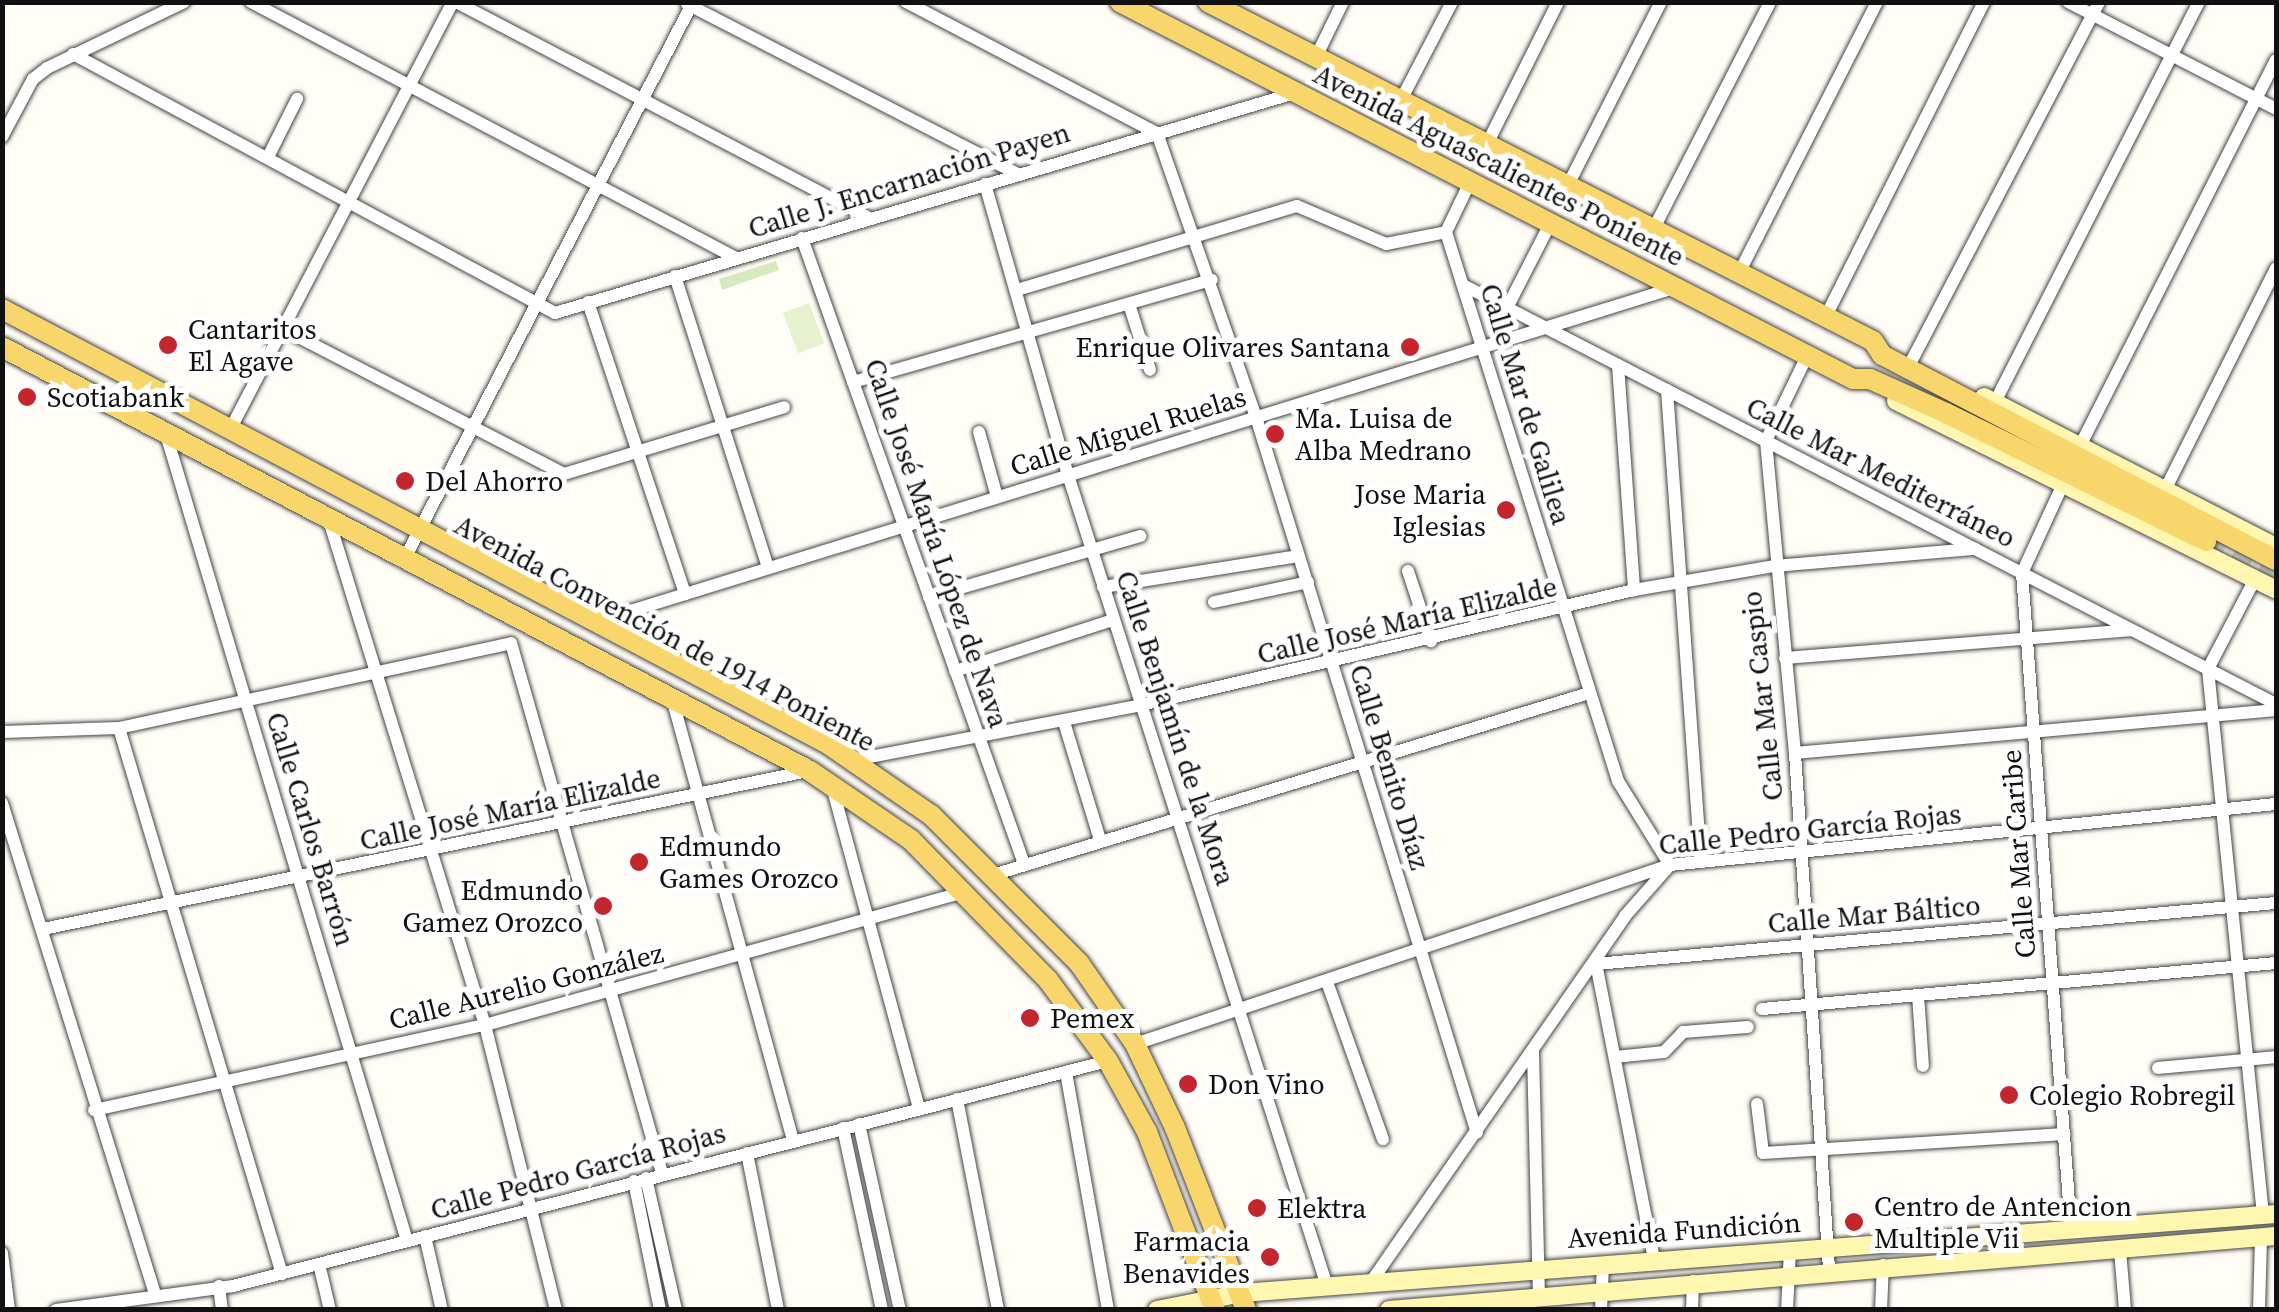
<!DOCTYPE html>
<meta charset="utf-8">
<style>
body{margin:0}
#map{position:relative;width:2279px;height:1312px;overflow:hidden;background:#fffdf5;font-family:"Source Serif 4",serif}
div>[style]{position:absolute}
.green>*{inset:0;background:#d5ebbd}
.pitch>*{inset:0;background:#e6f2cf;transform-origin:0 0}
.primary-tunnel>*{height:20px;margin-top:-10px;transform-origin:0;background:repeating-linear-gradient(90deg,#dbdad3 0 20px,transparent 0 30px)}
.roads{filter:drop-shadow(0 0 2px #444) drop-shadow(0 0 2px #444)}
.street>*{height:12px;margin:-6px;padding:0 6px;transform-origin:6px;border-radius:6px;background:#fff}
.secondary>*{height:18px;margin:-9px;padding:0 9px;transform-origin:9px;border-radius:9px;background:#fff6b0}
.primary>*{height:20px;margin:-10px;padding:0 10px;transform-origin:10px;border-radius:10px;background:#f9d66b}
.dots>*{width:28px;height:28px;translate:-50% -50%;box-sizing:border-box;border:5px solid #fff;border-radius:50%}
span{translate:-50% -50%;white-space:nowrap;text-align:center;line-height:1.15;-webkit-text-stroke:10px #fff;paint-order:stroke}
.street-label{font-size:28px;color:#111}
.poi-label{font-size:28px;color:#111}
.left{translate:0 -50%;text-align:left}
.right{translate:-100% -50%;text-align:right}
.frame{position:absolute;inset:0;border:5px solid #111;pointer-events:none}
</style>
<div id="map">
<div class="green">
<i style="clip-path:polygon(776px 261px,779px 270px,722px 290px,719px 279px)"></i>
</div>
<div class="pitch">
<i style="left:809px;top:303px;width:43px;height:28px;rotate:69deg"></i>
</div>
<div class="primary-tunnel">
<i style="left:2206px;top:541px;width:79px;rotate:27.9deg"></i>
</div>
<div class="roads">
<div class="street">
<i style="left:251px;top:2px;width:548px;rotate:27.83deg"></i>
<i style="left:456px;top:2px;width:467px;rotate:27.6deg"></i>
<i style="left:906px;top:2px;width:283px;rotate:27.6deg"></i>
<i style="left:1157px;top:133px;width:301px;rotate:70.8deg"></i>
<i style="left:1256px;top:417px;width:749px;rotate:72.85deg"></i>
<i style="left:2068px;top:2px;width:234px;rotate:27.2deg"></i>
<i style="left:687px;top:4px;width:372px;rotate:27.2deg"></i>
<i style="left:73px;top:54px;width:547px;rotate:28.25deg"></i>
<i style="left:555px;top:313px;width:772px;rotate:-16.56deg"></i>
<i style="left:1316px;top:57px;width:61px;rotate:-63.9deg"></i>
<i style="left:1400px;top:102px;width:113px;rotate:-62.5deg"></i>
<i style="left:2px;top:137px;width:66px;rotate:-61.9deg"></i>
<i style="left:33px;top:79px;width:18px;rotate:-38deg"></i>
<i style="left:47px;top:68px;width:152px;rotate:-25.7deg"></i>
<i style="left:1486px;top:146px;width:161px;rotate:-63.4deg"></i>
<i style="left:269px;top:155px;width:63px;rotate:-63.4deg"></i>
<i style="left:985px;top:184px;width:303px;rotate:74.1deg"></i>
<i style="left:1068px;top:475px;width:851px;rotate:72.29deg"></i>
<i style="left:1567px;top:187px;width:208px;rotate:-63.1deg"></i>
<i style="left:1653px;top:230px;width:256px;rotate:-62.8deg"></i>
<i style="left:802px;top:238px;width:664px;rotate:70.47deg"></i>
<i style="left:1739px;top:273px;width:304px;rotate:-63deg"></i>
<i style="left:675px;top:276px;width:306px;rotate:72.3deg"></i>
<i style="left:1463px;top:285px;width:915px;rotate:27.27deg"></i>
<i style="left:1017px;top:290px;width:292px;rotate:-16.7deg"></i>
<i style="left:1297px;top:206px;width:97px;rotate:23.1deg"></i>
<i style="left:1386px;top:244px;width:61px;rotate:-11.3deg"></i>
<i style="left:588px;top:302px;width:308px;rotate:71.6deg"></i>
<i style="left:1129px;top:304px;width:69px;rotate:72.3deg"></i>
<i style="left:1507px;top:308px;width:97px;rotate:-62.9deg"></i>
<i style="left:1825px;top:318px;width:354px;rotate:-63.3deg"></i>
<i style="left:283px;top:329px;width:316px;rotate:27.3deg"></i>
<i style="left:564px;top:474px;width:230px;rotate:-16.9deg"></i>
<i style="left:1807px;top:356px;width:94px;rotate:115.8deg"></i>
<i style="left:1766px;top:441px;width:313px;rotate:84.7deg"></i>
<i style="left:1795px;top:753px;width:517px;rotate:86.23deg"></i>
<i style="left:1912px;top:360px;width:404px;rotate:-62.4deg"></i>
<i style="left:1618px;top:365px;width:226px;rotate:85.9deg"></i>
<i style="left:853px;top:382px;width:373px;rotate:-15.9deg"></i>
<i style="left:1667px;top:390px;width:473px;rotate:85.9deg"></i>
<i style="left:1995px;top:402px;width:449px;rotate:-63deg"></i>
<i style="left:230px;top:430px;width:483px;rotate:-62.5deg"></i>
<i style="left:979px;top:432px;width:67px;rotate:74.5deg"></i>
<i style="left:166px;top:434px;width:842px;rotate:73.37deg"></i>
<i style="left:2080px;top:446px;width:433px;rotate:-63.1deg"></i>
<i style="left:2063px;top:484px;width:98px;rotate:114.7deg"></i>
<i style="left:2022px;top:573px;width:659px;rotate:85.73deg"></i>
<i style="left:2165px;top:490px;width:248px;rotate:-63.4deg"></i>
<i style="left:328px;top:517px;width:532px;rotate:72.83deg"></i>
<i style="left:485px;top:1025px;width:294px;rotate:76deg"></i>
<i style="left:405px;top:558px;width:626px;rotate:-62.62deg"></i>
<i style="left:1408px;top:571px;width:74px;rotate:71.8deg"></i>
<i style="left:2255px;top:579px;width:102px;rotate:117.6deg"></i>
<i style="left:2208px;top:669px;width:549px;rotate:84.25deg"></i>
<i style="left:1103px;top:587px;width:198px;rotate:-9deg"></i>
<i style="left:929px;top:597px;width:220px;rotate:-16.1deg"></i>
<i style="left:1214px;top:602px;width:96px;rotate:-12deg"></i>
<i style="left:595px;top:622px;width:1130px;rotate:-17.2deg"></i>
<i style="left:511px;top:643px;width:551px;rotate:74.1deg"></i>
<i style="left:1785px;top:658px;width:346px;rotate:-4.6deg"></i>
<i style="left:955px;top:671px;width:166px;rotate:-17.9deg"></i>
<i style="left:672px;top:698px;width:459px;rotate:74.7deg"></i>
<i style="left:1064px;top:722px;width:123px;rotate:73deg"></i>
<i style="left:119px;top:728px;width:570px;rotate:73.38deg"></i>
<i style="left:2px;top:732px;width:117px;rotate:-2deg"></i>
<i style="left:119px;top:728px;width:401px;rotate:-12.2deg"></i>
<i style="left:1795px;top:753px;width:483px;rotate:-5.1deg"></i>
<i style="left:854px;top:760px;width:292px;rotate:-10.8deg"></i>
<i style="left:1141px;top:705px;width:506px;rotate:-13.13deg"></i>
<i style="left:1634px;top:590px;width:143px;rotate:-9.7deg"></i>
<i style="left:1775px;top:566px;width:201px;rotate:-4.9deg"></i>
<i style="left:832px;top:786px;width:335px;rotate:74.9deg"></i>
<i style="left:2px;top:803px;width:514px;rotate:72.69deg"></i>
<i style="left:996px;top:874px;width:620px;rotate:-16.97deg"></i>
<i style="left:43px;top:929px;width:781px;rotate:-11.67deg"></i>
<i style="left:1327px;top:982px;width:167px;rotate:70.4deg"></i>
<i style="left:1918px;top:995px;width:71px;rotate:86deg"></i>
<i style="left:1762px;top:1009px;width:516px;rotate:-5.11deg"></i>
<i style="left:1135px;top:1044px;width:564px;rotate:-18.5deg"></i>
<i style="left:1670px;top:865px;width:609px;rotate:-5.75deg"></i>
<i style="left:1533px;top:1052px;width:242px;rotate:88.6deg"></i>
<i style="left:1615px;top:1057px;width:49px;rotate:-5.8deg"></i>
<i style="left:1664px;top:1052px;width:28px;rotate:-46deg"></i>
<i style="left:1683px;top:1032px;width:65px;rotate:-4.4deg"></i>
<i style="left:2158px;top:1068px;width:119px;rotate:-5.3deg"></i>
<i style="left:1066px;top:1072px;width:242px;rotate:80deg"></i>
<i style="left:957px;top:1099px;width:215px;rotate:79deg"></i>
<i style="left:1757px;top:1104px;width:49px;rotate:83deg"></i>
<i style="left:1763px;top:1153px;width:302px;rotate:-3.6deg"></i>
<i style="left:94px;top:1110px;width:400px;rotate:-12.3deg"></i>
<i style="left:485px;top:1025px;width:498px;rotate:-15.5deg"></i>
<i style="left:859px;top:1124px;width:190px;rotate:77.6deg"></i>
<i style="left:843px;top:1128px;width:186px;rotate:77.9deg"></i>
<i style="left:747px;top:1153px;width:160px;rotate:78.8deg"></i>
<i style="left:646px;top:1178px;width:135px;rotate:77.2deg"></i>
<i style="left:634px;top:1181px;width:132px;rotate:78.6deg"></i>
<i style="left:425px;top:1236px;width:76px;rotate:77.1deg"></i>
<i style="left:2120px;top:1250px;width:60px;rotate:85.2deg"></i>
<i style="left:2px;top:1253px;width:57px;rotate:83deg"></i>
<i style="left:1654px;top:1259px;width:301px;rotate:-101.1deg"></i>
<i style="left:1596px;top:964px;width:683px;rotate:-5.13deg"></i>
<i style="left:319px;top:1264px;width:47px;rotate:76.6deg"></i>
<i style="left:1371px;top:1282px;width:446px;rotate:-55.2deg"></i>
<i style="left:1625px;top:916px;width:68px;rotate:-48.6deg"></i>
<i style="left:1670px;top:865px;width:99px;rotate:-121.8deg"></i>
<i style="left:1618px;top:781px;width:575px;rotate:-107.4deg"></i>
<i style="left:1446px;top:232px;width:58px;rotate:-64.3deg"></i>
<i style="left:219px;top:1286px;width:24px;rotate:83deg"></i>
<i style="left:56px;top:1310px;width:179px;rotate:-7.7deg"></i>
<i style="left:233px;top:1286px;width:903px;rotate:-14.42deg"></i>
<i style="left:1601px;top:1310px;width:46px;rotate:-87.5deg"></i>
<i style="left:1692px;top:1310px;width:29px;rotate:-88deg"></i>
<i style="left:1787px;top:1310px;width:60px;rotate:-87.1deg"></i>
<i style="left:1881px;top:1310px;width:45px;rotate:-87.5deg"></i>
<i style="left:2259px;top:1310px;width:72px;rotate:-88.4deg"></i>
</div>
<div class="secondary">
<i style="left:1984px;top:397px;width:328px;rotate:27.2deg"></i>
<i style="left:1896px;top:401px;width:424px;rotate:26.4deg"></i>
<i style="left:1157px;top:1310px;width:87px;rotate:-11.3deg"></i>
<i style="left:1242px;top:1293px;width:1037px;rotate:-4.37deg"></i>
<i style="left:1389px;top:1310px;width:890px;rotate:-4.77deg"></i>
</div>
<div class="primary">
<i style="left:1120px;top:2px;width:824px;rotate:27.22deg"></i>
<i style="left:1853px;top:379px;width:17px"></i>
<i style="left:1870px;top:379px;width:83px;rotate:24.1deg"></i>
<i style="left:1946px;top:413px;width:290px;rotate:26.2deg"></i>
<i style="left:1208px;top:2px;width:746px;rotate:27.01deg"></i>
<i style="left:1873px;top:341px;width:17px;rotate:57deg"></i>
<i style="left:1882px;top:355px;width:444px;rotate:27.5deg"></i>
<i style="left:2px;top:309px;width:934px;rotate:27.77deg"></i>
<i style="left:828px;top:744px;width:125px;rotate:34.6deg"></i>
<i style="left:931px;top:815px;width:209px;rotate:45deg"></i>
<i style="left:1079px;top:963px;width:98px;rotate:55.3deg"></i>
<i style="left:1135px;top:1044px;width:93px;rotate:64.5deg"></i>
<i style="left:1175px;top:1128px;width:195px;rotate:68.7deg"></i>
<i style="left:2px;top:347px;width:912px;rotate:27.69deg"></i>
<i style="left:810px;top:771px;width:122px;rotate:34.3deg"></i>
<i style="left:911px;top:840px;width:196px;rotate:45.6deg"></i>
<i style="left:1048px;top:980px;width:101px;rotate:53.5deg"></i>
<i style="left:1108px;top:1061px;width:81px;rotate:61.2deg"></i>
<i style="left:1147px;top:1132px;width:191px;rotate:69.1deg"></i>
</div>
</div>
<div class="dots">
<i style="left:168px;top:345px;background:#c4262e"></i>
<i style="left:1410px;top:347px;background:#c4262e"></i>
<i style="left:27px;top:397px;background:#c4262e"></i>
<i style="left:1275px;top:434px;background:#c4262e"></i>
<i style="left:405px;top:481px;background:#c4262e"></i>
<i style="left:1506px;top:510px;background:#c4262e"></i>
<i style="left:639px;top:862px;background:#c4262e"></i>
<i style="left:603px;top:906px;background:#c4262e"></i>
<i style="left:1030px;top:1018px;background:#c4262e"></i>
<i style="left:1188px;top:1084px;background:#c4262e"></i>
<i style="left:2009px;top:1095px;background:#c4262e"></i>
<i style="left:1257px;top:1208px;background:#c4262e"></i>
<i style="left:1854px;top:1222px;background:#c4262e"></i>
<i style="left:1270px;top:1257px;background:#c4262e"></i>
</div>
<div class="street-label">
<span style="left:1499px;top:165px;rotate:27deg">Avenida Aguascalientes Poniente</span>
<span style="left:909px;top:180px;rotate:-17deg">Calle J. Encarnación Payen</span>
<span style="left:1526px;top:404px;rotate:73deg">Calle Mar de Galilea</span>
<span style="left:1128px;top:431px;rotate:-17deg">Calle Miguel Ruelas</span>
<span style="left:1881px;top:472px;rotate:27deg">Calle Mar Mediterráneo</span>
<span style="left:937px;top:543px;rotate:71deg">Calle José María López de Nava</span>
<span style="left:1407px;top:620px;rotate:-13deg">Calle José María Elizalde</span>
<span style="left:665px;top:633px;rotate:28deg">Avenida Convención de 1914 Poniente</span>
<span style="left:1762px;top:696px;rotate:-96deg">Calle Mar Caspio</span>
<span style="left:1176px;top:728px;rotate:72deg">Calle Benjamín de la Mora</span>
<span style="left:1390px;top:767px;rotate:73deg">Calle Benito Díaz</span>
<span style="left:510px;top:809px;rotate:-12deg">Calle José María Elizalde</span>
<span style="left:311px;top:829px;rotate:73deg">Calle Carlos Barrón</span>
<span style="left:1810px;top:829px;rotate:-6deg">Calle Pedro García Rojas</span>
<span style="left:2018px;top:854px;rotate:-94deg">Calle Mar Caribe</span>
<span style="left:1874px;top:914px;rotate:-5deg">Calle Mar Báltico</span>
<span style="left:526px;top:986px;rotate:-14deg">Calle Aurelio González</span>
<span style="left:578px;top:1171px;rotate:-15deg">Calle Pedro García Rojas</span>
<span style="left:1684px;top:1230px;rotate:-4deg">Avenida Fundición</span>
</div>
<div class="poi-label">
<span class="left" style="left:188px;top:345px">Cantaritos<br>El Agave</span>
<span class="right" style="left:1390px;top:347px">Enrique Olivares Santana</span>
<span class="left" style="left:47px;top:397px">Scotiabank</span>
<span class="left" style="left:1295px;top:434px">Ma. Luisa de<br>Alba Medrano</span>
<span class="left" style="left:425px;top:481px">Del Ahorro</span>
<span class="right" style="left:1486px;top:510px">Jose Maria<br>Iglesias</span>
<span class="left" style="left:659px;top:862px">Edmundo<br>Games Orozco</span>
<span class="right" style="left:583px;top:906px">Edmundo<br>Gamez Orozco</span>
<span class="left" style="left:1050px;top:1018px">Pemex</span>
<span class="left" style="left:1208px;top:1084px">Don Vino</span>
<span class="left" style="left:2029px;top:1095px">Colegio Robregil</span>
<span class="left" style="left:1874px;top:1222px">Centro de Antencion<br>Multiple Vii</span>
<span class="left" style="left:1277px;top:1208px">Elektra</span>
<span class="right" style="left:1250px;top:1257px">Farmacia<br>Benavides</span>
</div>
<div class="frame"></div>
</div>
